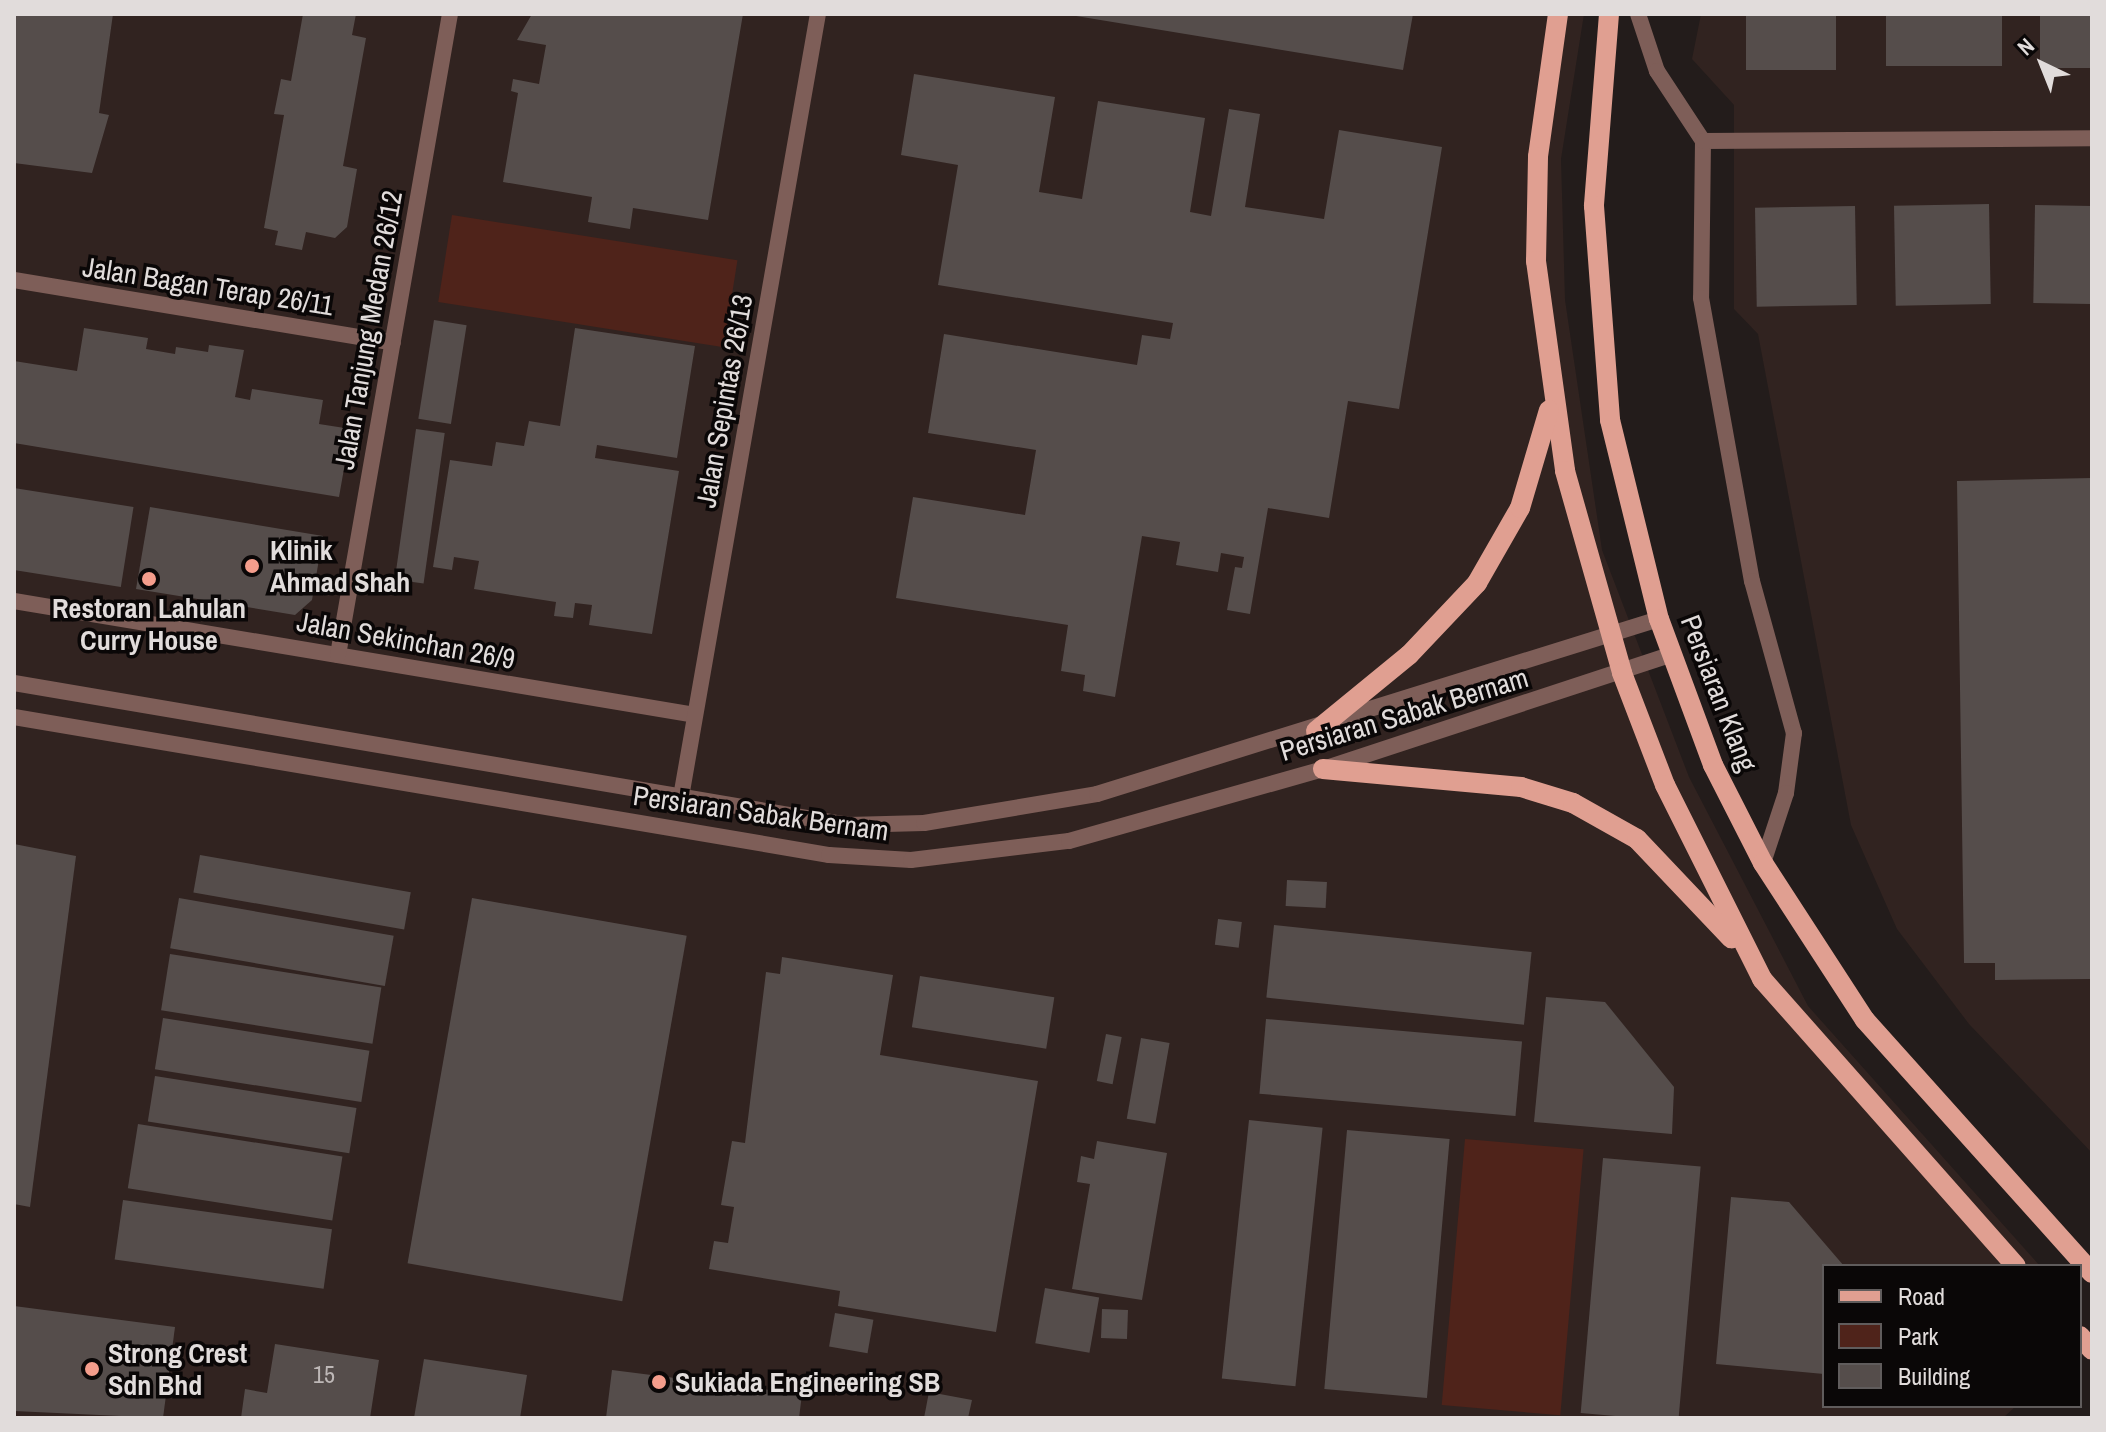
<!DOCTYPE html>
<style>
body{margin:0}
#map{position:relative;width:2106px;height:1432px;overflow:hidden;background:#231c1b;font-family:"Archivo Narrow",sans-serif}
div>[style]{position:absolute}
.built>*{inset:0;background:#312320}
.green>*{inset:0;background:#4f231a;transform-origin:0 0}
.building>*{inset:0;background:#554d4b;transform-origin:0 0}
.minor>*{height:16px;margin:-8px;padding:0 8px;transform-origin:8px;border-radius:8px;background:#7e5e58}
.tertiary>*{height:16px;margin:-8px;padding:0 8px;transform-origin:8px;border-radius:8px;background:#7e5e58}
.primary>*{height:20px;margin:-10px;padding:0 10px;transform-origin:10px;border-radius:10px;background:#e09f91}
.dots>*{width:22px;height:22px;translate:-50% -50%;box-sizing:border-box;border:4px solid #0a0707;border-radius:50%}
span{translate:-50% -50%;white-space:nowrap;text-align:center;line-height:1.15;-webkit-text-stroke:7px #0a0707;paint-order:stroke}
.number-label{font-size:24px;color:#beb8b7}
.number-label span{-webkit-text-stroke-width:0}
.street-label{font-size:28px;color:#e1dcdb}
.poi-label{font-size:28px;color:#e1dcdb;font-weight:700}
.left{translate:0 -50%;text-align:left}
.frame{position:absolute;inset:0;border:16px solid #e1dcdb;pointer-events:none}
.legend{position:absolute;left:1822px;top:1264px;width:260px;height:144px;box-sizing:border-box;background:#0a0707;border:2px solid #605c5c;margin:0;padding:10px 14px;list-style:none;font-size:24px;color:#e1dcdb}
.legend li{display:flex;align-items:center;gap:16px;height:40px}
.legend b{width:40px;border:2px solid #605c5c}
.north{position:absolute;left:2002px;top:24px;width:80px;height:80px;-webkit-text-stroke:6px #0a0707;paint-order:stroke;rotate:317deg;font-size:22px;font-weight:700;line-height:32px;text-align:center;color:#e1dcdb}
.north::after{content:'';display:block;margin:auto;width:28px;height:36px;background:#e1dcdb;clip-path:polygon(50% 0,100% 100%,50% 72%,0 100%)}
</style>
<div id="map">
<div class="built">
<i style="clip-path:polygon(14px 14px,1584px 14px,1561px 159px,1565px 300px,1602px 550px,1689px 777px,1808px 1006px,2040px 1266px,1824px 1266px,1824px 1406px,2016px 1406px,2003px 1418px,14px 1418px)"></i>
<i style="clip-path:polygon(1701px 14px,2092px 14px,2092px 1153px,1969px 1024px,1897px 929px,1851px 825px,1758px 334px,1734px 309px,1734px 105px,1692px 59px)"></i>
</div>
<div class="green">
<i style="left:452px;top:215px;width:289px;height:88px;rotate:9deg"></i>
<i style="left:1465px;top:1139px;width:119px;height:267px;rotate:5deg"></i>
</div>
<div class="building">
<i style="clip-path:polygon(14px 14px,113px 14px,99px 113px,109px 115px,92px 173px,14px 163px)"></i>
<i style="clip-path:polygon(303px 14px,356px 14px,352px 35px,366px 38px,343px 166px,357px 169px,347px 227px,335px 238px,306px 232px,302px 250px,275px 245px,278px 231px,264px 228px,284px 115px,274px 114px,281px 79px,291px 81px)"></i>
<i style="clip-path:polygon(532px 14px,743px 14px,708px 220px,633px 208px,630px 229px,588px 222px,592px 197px,503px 182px,518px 93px,511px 91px,513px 79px,539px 84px,546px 45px,517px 40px)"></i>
<i style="clip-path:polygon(1064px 14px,1413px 14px,1403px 70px)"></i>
<i style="left:1746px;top:14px;width:90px;height:56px"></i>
<i style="left:1886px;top:14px;width:116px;height:52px"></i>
<i style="left:2040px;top:14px;width:52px;height:54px"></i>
<i style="clip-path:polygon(914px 74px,1055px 97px,1039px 192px,1082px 199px,1098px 101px,1205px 118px,1190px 212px,1211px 216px,1229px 109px,1260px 114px,1245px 207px,1324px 219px,1339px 130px,1442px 147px,1399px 409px,1348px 401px,1329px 518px,1268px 508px,1250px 614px,1227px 610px,1235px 567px,1242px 568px,1244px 557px,1221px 553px,1218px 572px,1176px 565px,1180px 542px,1142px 536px,1115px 697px,1083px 691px,1085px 675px,1061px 671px,1068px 625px,896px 598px,913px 497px,1025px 515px,1036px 450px,928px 433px,944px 334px,1137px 365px,1142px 335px,1170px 339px,1173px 323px,938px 285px,958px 165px,901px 155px)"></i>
<i style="left:1989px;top:204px;width:100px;height:95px;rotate:89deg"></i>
<i style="left:2035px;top:205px;width:57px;height:98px;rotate:1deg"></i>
<i style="left:1855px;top:206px;width:99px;height:100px;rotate:89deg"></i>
<i style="left:434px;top:320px;width:33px;height:100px;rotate:9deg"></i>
<i style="clip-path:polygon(84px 328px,148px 338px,146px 349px,175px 354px,176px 347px,208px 352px,209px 345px,244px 350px,235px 397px,250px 400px,252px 389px,323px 400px,319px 424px,351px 429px,339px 497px,14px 443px,14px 361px,77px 371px)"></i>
<i style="clip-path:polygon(575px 328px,695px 346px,677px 458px,597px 445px,595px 458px,679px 471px,652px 634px,589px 625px,592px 605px,575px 603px,573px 618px,554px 616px,556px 602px,474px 589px,479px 561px,454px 557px,452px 570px,433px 567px,450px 460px,492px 466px,496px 442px,524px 446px,529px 421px,560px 426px)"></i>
<i style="left:416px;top:429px;width:29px;height:152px;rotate:8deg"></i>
<i style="clip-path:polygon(2092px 478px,2092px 979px,1995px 980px,1995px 963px,1964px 963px,1957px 481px)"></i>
<i style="left:14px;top:488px;width:121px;height:81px;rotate:9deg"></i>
<i style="clip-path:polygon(150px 507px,323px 536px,312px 600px,295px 615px,136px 589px)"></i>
<i style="clip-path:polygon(14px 844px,76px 856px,30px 1207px,14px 1204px)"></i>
<i style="left:200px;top:855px;width:214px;height:38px;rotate:10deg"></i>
<i style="left:1287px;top:880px;width:40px;height:26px;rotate:3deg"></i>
<i style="left:179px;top:898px;width:218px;height:51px;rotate:10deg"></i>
<i style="left:472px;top:898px;width:218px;height:371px;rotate:10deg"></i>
<i style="left:1218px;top:919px;width:24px;height:26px;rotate:7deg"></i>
<i style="left:1274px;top:925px;width:259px;height:73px;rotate:6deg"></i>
<i style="left:170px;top:954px;width:214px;height:57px;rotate:9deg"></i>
<i style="clip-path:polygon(782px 957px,893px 975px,880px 1055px,1038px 1081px,996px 1332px,838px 1306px,840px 1291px,709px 1269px,714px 1241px,728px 1243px,734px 1207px,721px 1205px,732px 1141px,745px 1143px,766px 972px,780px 974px)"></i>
<i style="left:920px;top:976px;width:136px;height:52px;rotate:9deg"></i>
<i style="clip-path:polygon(1546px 997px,1605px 1002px,1674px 1087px,1672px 1134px,1534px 1122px)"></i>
<i style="left:163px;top:1018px;width:209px;height:52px;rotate:9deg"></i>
<i style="left:1266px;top:1019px;width:257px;height:75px;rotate:5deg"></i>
<i style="left:1106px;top:1034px;width:16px;height:48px;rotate:11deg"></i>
<i style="left:1141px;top:1038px;width:29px;height:82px;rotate:10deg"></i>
<i style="left:155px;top:1076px;width:204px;height:46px;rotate:9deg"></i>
<i style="left:1249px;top:1120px;width:74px;height:260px;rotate:6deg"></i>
<i style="left:138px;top:1124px;width:207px;height:65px;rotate:9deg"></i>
<i style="left:1347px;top:1130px;width:103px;height:260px;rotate:5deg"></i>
<i style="clip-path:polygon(1097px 1141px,1167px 1153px,1142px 1300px,1072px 1289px,1090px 1184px,1077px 1182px,1081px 1156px,1094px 1159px)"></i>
<i style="left:1603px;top:1158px;width:98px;height:256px;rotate:5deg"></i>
<i style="clip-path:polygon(1731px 1197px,1789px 1202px,1844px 1266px,1824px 1266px,1824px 1374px,1716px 1364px)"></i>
<i style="left:123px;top:1200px;width:211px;height:60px;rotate:8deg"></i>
<i style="left:1045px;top:1288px;width:55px;height:56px;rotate:10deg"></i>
<i style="clip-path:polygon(14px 1306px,175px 1327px,163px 1418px,14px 1411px)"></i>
<i style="left:1102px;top:1309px;width:26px;height:29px;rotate:2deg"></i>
<i style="left:835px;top:1313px;width:39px;height:34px;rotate:10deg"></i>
<i style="clip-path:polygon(275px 1344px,379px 1360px,370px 1418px,241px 1418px,245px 1389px,267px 1393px)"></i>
<i style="clip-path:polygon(424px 1359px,527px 1375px,520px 1418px,414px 1418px)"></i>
<i style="clip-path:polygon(612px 1370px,802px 1394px,799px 1418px,606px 1418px)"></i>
<i style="clip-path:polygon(929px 1392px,972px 1400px,968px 1418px,924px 1418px)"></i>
</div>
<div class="minor">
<i style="left:1638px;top:14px;width:60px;rotate:71.6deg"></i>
<i style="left:1657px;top:71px;width:84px;rotate:56.7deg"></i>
<i style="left:1703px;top:141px;width:157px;rotate:90.7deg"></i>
<i style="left:1701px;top:298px;width:288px;rotate:79.8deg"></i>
<i style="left:1752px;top:581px;width:158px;rotate:74.6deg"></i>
<i style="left:1794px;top:733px;width:61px;rotate:97.6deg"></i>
<i style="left:1786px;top:793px;width:74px;rotate:108.2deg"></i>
<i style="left:1703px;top:141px;width:389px;rotate:-0.4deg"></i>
<i style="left:14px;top:280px;width:384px;rotate:9.4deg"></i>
<i style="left:14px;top:601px;width:690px;rotate:9.5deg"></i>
<i style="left:338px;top:655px;width:651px;rotate:-80.09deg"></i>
<i style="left:681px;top:797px;width:795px;rotate:-80.08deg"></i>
</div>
<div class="tertiary">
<i style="left:14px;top:683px;width:846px;rotate:9.66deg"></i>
<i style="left:848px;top:825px;width:76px;rotate:-1.5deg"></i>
<i style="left:924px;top:823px;width:175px;rotate:-9.5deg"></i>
<i style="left:1097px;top:794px;width:589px;rotate:-17.3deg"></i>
<i style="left:14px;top:717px;width:827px;rotate:9.61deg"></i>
<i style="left:829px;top:855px;width:82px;rotate:3.5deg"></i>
<i style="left:911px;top:860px;width:159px;rotate:-6.9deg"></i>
<i style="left:1069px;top:841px;width:264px;rotate:-15.8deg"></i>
<i style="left:1323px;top:769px;width:367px;rotate:-18.2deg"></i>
</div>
<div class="primary">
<i style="left:1558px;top:14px;width:144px;rotate:98deg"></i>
<i style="left:1538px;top:157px;width:104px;rotate:91.1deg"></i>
<i style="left:1536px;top:261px;width:212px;rotate:82.1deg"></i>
<i style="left:1565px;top:471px;width:210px;rotate:74.2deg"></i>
<i style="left:1622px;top:673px;width:120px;rotate:69deg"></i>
<i style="left:1665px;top:785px;width:217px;rotate:63.4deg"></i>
<i style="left:1762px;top:979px;width:383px;rotate:48.5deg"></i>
<i style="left:1609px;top:14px;width:193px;rotate:94.5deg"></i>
<i style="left:1594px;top:206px;width:215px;rotate:85.7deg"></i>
<i style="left:1610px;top:420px;width:205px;rotate:76.2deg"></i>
<i style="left:1659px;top:619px;width:156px;rotate:69.7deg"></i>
<i style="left:1713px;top:765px;width:110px;rotate:63deg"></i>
<i style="left:1763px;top:863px;width:187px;rotate:57deg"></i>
<i style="left:1865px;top:1020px;width:340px;rotate:48.1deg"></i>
<i style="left:1316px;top:731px;width:120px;rotate:-39.3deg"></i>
<i style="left:1409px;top:655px;width:99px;rotate:-46.6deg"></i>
<i style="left:1477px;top:583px;width:86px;rotate:-60.2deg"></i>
<i style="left:1520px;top:508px;width:102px;rotate:-73.5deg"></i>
<i style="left:1323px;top:769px;width:199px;rotate:5.2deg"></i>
<i style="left:1521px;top:787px;width:54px;rotate:17.1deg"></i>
<i style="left:1573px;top:803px;width:73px;rotate:29.4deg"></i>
<i style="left:1637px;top:839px;width:137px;rotate:46.5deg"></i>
<i style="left:2080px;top:1336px;width:18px;rotate:49deg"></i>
</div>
<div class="dots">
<i style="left:252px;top:566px;background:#f49d8c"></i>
<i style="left:149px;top:579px;background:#f49d8c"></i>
<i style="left:92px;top:1369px;background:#f49d8c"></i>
<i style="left:659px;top:1382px;background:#f49d8c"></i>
</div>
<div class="number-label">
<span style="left:324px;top:1375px">15</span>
</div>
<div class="street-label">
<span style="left:208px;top:286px;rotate:9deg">Jalan Bagan Terap 26/11</span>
<span style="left:368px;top:330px;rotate:-80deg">Jalan Tanjung Medan 26/12</span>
<span style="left:724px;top:401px;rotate:-80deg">Jalan Sepintas 26/13</span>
<span style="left:406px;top:640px;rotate:10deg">Jalan Sekinchan 26/9</span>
<span style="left:1719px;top:693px;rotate:69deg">Persiaran Klang</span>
<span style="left:1404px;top:714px;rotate:-17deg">Persiaran Sabak Bernam</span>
<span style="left:761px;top:813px;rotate:8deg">Persiaran Sabak Bernam</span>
</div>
<div class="poi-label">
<span class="left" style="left:270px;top:566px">Klinik<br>Ahmad Shah</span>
<span style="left:149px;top:624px">Restoran Lahulan<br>Curry House</span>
<span class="left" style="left:108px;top:1369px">Strong Crest<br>Sdn Bhd</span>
<span class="left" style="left:675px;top:1382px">Sukiada Engineering SB</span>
</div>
<div class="frame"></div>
<ul class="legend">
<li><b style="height:10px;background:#e09f91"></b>Road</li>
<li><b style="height:22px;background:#4f231a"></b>Park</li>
<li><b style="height:22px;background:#554d4b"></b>Building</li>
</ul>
<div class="north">N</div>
</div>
